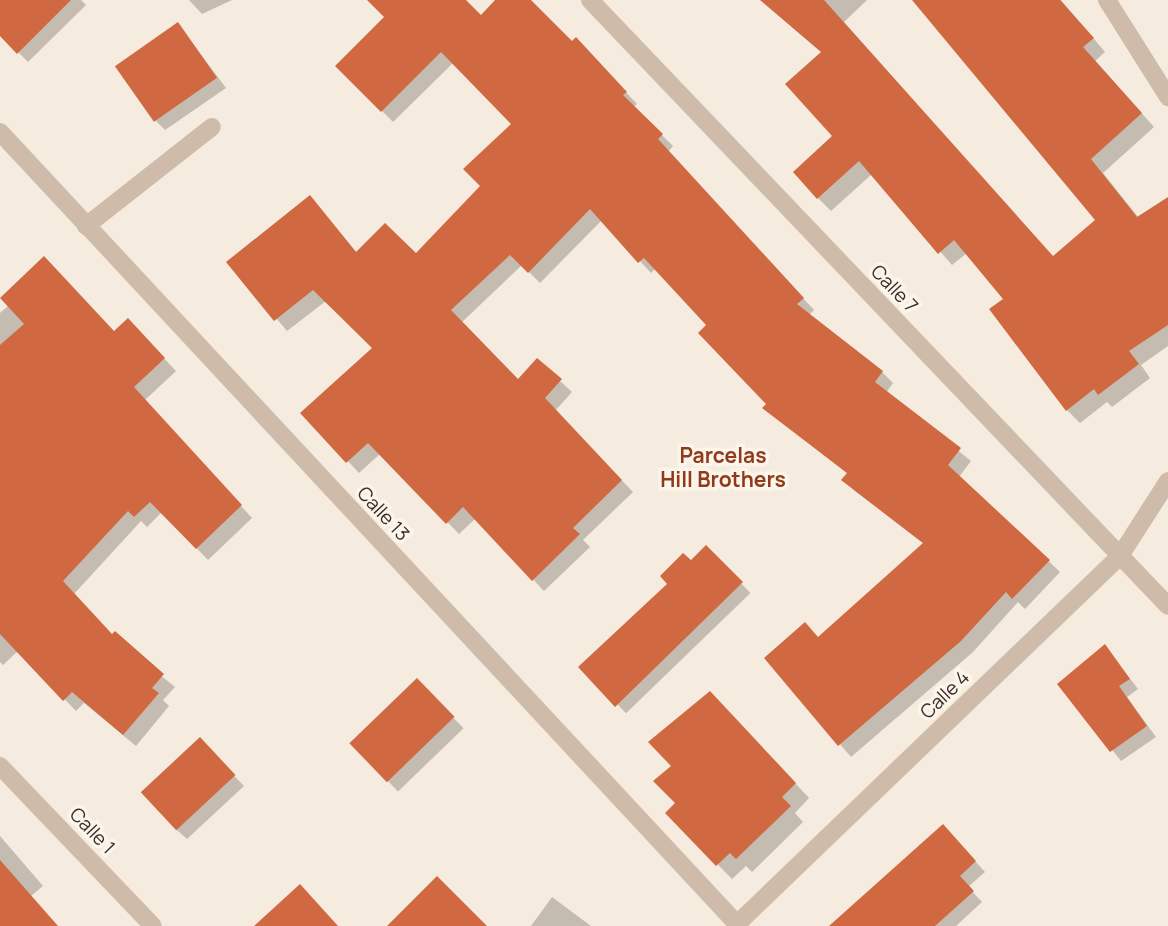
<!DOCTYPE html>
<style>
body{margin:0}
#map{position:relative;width:1168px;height:926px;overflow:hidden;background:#f5ebde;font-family:Manrope,sans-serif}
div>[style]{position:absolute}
.shadow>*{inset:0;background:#0003;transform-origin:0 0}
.building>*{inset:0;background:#d06841;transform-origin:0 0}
.street>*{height:18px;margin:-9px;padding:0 9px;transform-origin:9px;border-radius:9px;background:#cebba9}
span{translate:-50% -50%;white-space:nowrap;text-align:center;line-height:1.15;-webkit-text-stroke:7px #fcf5eb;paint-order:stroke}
.street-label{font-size:19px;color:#3b2f29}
.neighbourhood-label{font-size:21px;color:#913a1b;font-weight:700}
</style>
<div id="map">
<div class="shadow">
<i style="clip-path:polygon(0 0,81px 0,86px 5px,28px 62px,0 34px)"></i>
<i style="clip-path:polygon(189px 0,232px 0,202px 14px)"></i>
<i style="clip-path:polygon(369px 0,464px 0,481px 17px,498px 0,528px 0,571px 43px,587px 51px,637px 104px,633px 107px,673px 146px,668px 152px,814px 310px,809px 315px,882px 372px,893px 383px,886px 393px,971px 461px,959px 477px,1060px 572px,1025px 609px,1018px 602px,973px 652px,851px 757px,766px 658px,819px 638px,924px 544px,855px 491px,844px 480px,848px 474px,765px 408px,768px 404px,708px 325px,656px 268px,651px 273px,602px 220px,540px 283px,522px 265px,461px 323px,518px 381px,560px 381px,572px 392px,555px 411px,633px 492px,583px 540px,590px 547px,544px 591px,476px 518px,459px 534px,381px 453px,359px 473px,303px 413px,375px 348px,326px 301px,287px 331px,229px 262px,310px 197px,357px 253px,416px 256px,482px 186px,514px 124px,453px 63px,393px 122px,337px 66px,386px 17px)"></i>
<i style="clip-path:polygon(762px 0,867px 0,844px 22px,1053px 258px,1097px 220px,914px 0,1061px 0,1105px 52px,1095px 61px,1154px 127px,1103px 173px,1139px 218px,1168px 211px,1168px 346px,1141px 365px,1150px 378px,1112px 407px,1107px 402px,1080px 423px,1067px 410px,1006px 299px,967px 253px,952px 265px,872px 174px,831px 211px,818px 198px,834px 136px,823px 53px)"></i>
<i style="clip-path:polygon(178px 24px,226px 88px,165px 130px,155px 120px)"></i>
<i style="clip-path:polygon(9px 305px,115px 333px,139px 332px,176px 371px,145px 400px,252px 518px,208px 560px,162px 512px,147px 527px,141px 521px,74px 594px,112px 636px,175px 687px,163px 700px,169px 706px,136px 746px,84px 703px,76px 711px,18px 651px,3px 665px,0 662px,0 313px)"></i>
<i style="left:706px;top:547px;width:64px;height:173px;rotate:46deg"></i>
<i style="clip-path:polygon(1105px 646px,1138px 689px,1127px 697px,1156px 737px,1121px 761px,1060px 684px)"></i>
<i style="left:417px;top:680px;width:67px;height:91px;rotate:46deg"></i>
<i style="clip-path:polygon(724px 707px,809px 798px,795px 813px,803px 822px,752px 872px,746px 866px,732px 879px,667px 813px,677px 803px,673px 766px)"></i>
<i style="clip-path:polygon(200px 740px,244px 786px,187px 839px,177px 830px)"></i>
<i style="clip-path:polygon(0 836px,43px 886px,31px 896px,57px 926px,0 926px)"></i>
<i style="clip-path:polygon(952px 836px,985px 872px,968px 887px,982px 902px,956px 926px,831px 926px)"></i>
<i style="clip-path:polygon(552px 897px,591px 926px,531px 926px)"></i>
</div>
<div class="building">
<i style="clip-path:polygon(0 0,71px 0,17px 54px,0 36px)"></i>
<i style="clip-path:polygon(367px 0,466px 0,481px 15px,495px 0,531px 0,572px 41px,576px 37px,627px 92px,623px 95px,663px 134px,658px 139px,804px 298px,797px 304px,883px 371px,875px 382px,961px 448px,948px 465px,1050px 560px,1012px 599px,1006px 592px,961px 641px,838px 746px,764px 658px,805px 622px,818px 637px,923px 543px,841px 480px,847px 473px,762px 408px,766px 404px,698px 333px,706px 325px,644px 258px,638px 263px,590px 209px,528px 273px,510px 255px,451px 310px,518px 379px,537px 358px,562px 379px,545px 398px,622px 480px,573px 528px,580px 534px,532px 581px,463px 507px,446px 524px,368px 443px,346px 463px,300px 413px,372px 348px,313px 290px,274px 321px,226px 262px,310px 195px,356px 252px,385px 223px,416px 253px,480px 186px,463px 169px,511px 124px,441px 52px,381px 112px,335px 66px,384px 17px)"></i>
<i style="clip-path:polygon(760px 0,824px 0,1053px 256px,1095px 220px,912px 0,1060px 0,1094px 38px,1083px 47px,1142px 113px,1091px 159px,1137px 217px,1168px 197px,1168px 325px,1129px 351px,1139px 364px,1098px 395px,1094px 389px,1066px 411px,989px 309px,1003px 299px,954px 240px,938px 254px,859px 161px,817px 199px,793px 172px,832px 136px,785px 84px,821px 52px)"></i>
<i style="left:178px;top:22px;width:68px;height:77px;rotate:55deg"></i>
<i style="clip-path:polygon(44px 256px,114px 331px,128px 318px,165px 358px,134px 387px,242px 505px,196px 549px,150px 502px,134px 517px,128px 511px,63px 581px,112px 634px,115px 631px,164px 674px,152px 688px,159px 693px,123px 735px,72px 692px,63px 701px,0 634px,0 345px,24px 324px,0 298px)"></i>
<i style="clip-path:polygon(706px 545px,743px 582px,615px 707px,578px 667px,667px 584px,660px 576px,683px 553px,691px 560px)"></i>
<i style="clip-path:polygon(1105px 644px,1130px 679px,1119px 686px,1147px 726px,1110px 752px,1057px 684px)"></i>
<i style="left:417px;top:678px;width:54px;height:94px;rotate:46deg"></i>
<i style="clip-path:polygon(710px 691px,796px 783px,782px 797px,791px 806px,736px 859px,730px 853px,716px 866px,665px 813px,675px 803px,653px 781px,671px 766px,648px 742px)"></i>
<i style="left:200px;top:737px;width:52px;height:81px;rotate:47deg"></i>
<i style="clip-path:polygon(943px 824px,976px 861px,960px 876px,974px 891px,935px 926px,829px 926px)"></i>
<i style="clip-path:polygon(0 860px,58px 926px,0 926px)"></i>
<i style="clip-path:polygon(437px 876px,487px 926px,387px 926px)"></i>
<i style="clip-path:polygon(300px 884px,338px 926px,254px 926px)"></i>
</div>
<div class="street">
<i style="left:590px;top:0;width:837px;rotate:46.35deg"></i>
<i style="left:1107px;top:0;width:115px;rotate:57.8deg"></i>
<i style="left:0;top:132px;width:1082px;rotate:47.06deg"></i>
<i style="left:86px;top:226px;width:160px;rotate:-38.2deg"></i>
<i style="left:0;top:766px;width:221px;rotate:46.3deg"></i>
<i style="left:735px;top:926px;width:534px;rotate:-43.86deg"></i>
<i style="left:1120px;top:556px;width:89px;rotate:-57.4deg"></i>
</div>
<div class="street-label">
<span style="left:894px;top:289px;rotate:46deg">Calle 7</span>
<span style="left:383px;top:514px;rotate:47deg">Calle 13</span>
<span style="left:945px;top:695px;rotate:-44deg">Calle 4</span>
<span style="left:92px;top:831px;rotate:46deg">Calle 1</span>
</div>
<div class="neighbourhood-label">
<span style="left:723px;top:467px">Parcelas<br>Hill Brothers</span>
</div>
</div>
